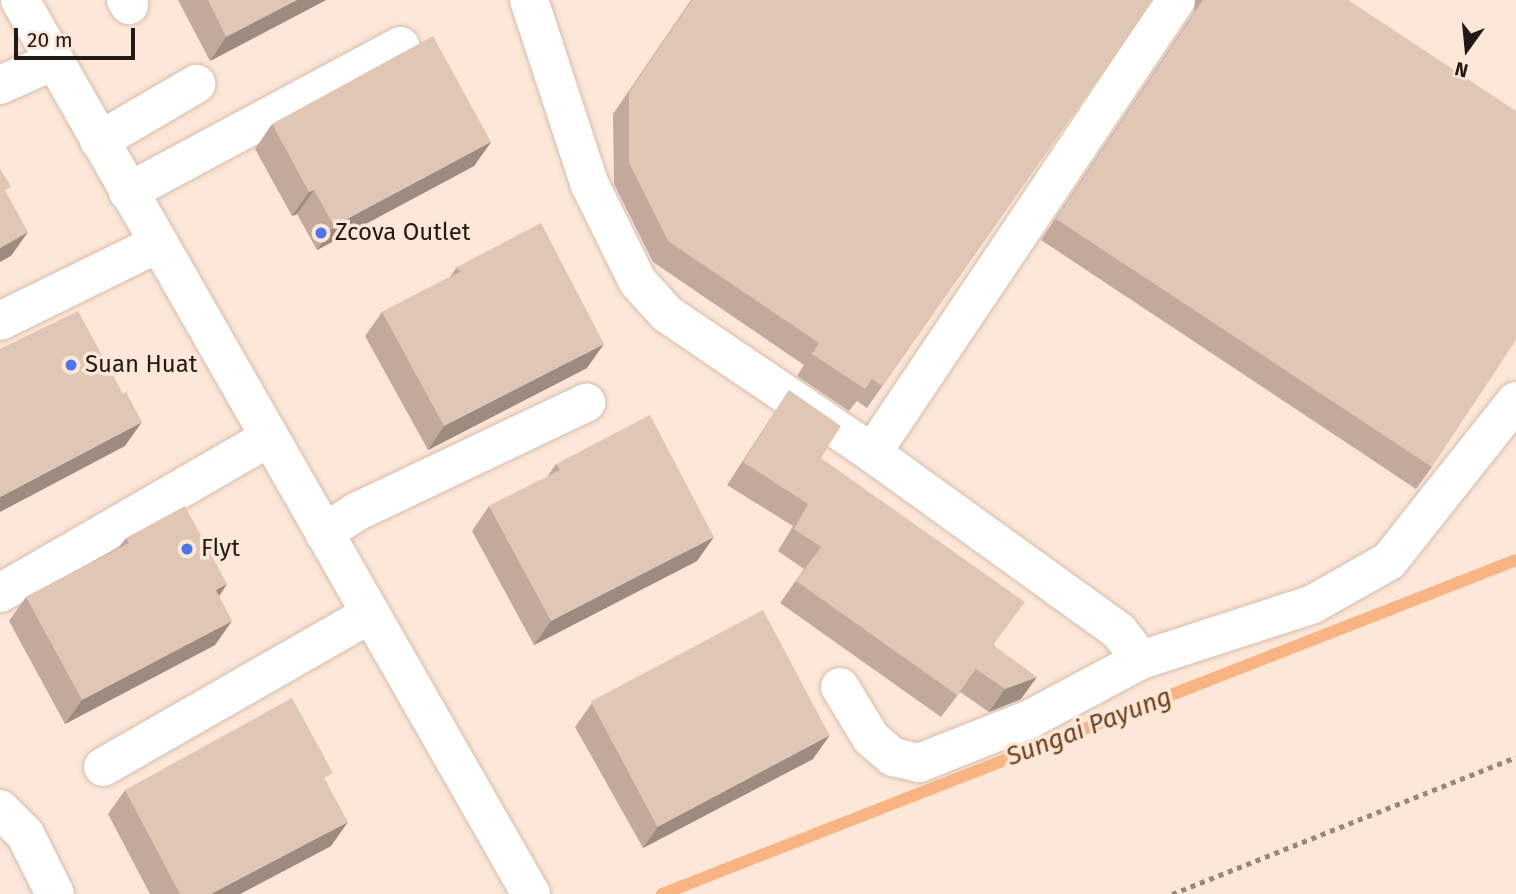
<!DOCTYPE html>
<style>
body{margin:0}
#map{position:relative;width:1516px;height:894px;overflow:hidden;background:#fce7d8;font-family:"Fira Sans",sans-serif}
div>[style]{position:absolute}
.stream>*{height:12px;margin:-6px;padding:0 6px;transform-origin:6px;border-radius:6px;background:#f8b483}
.path>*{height:4.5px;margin-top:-2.25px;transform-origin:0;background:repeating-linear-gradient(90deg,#97887d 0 5px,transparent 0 10px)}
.roads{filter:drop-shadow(0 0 2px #d6bdac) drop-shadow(0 0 2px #d6bdac)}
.minor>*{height:38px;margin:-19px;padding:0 19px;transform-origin:19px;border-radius:19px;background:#fff}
.wall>*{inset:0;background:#c1aa9c}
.shaded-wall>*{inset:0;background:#9d8b7f}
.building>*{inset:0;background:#e0c6b5;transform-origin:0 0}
.dots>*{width:19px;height:19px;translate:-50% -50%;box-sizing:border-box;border:4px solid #fce7d8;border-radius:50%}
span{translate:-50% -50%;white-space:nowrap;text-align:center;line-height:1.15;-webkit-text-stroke:7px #fce7d8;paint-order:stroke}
.poi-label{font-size:24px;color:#211912}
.left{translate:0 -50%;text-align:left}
.water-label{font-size:26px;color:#6f421e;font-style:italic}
.north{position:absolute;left:1432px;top:14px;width:70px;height:70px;-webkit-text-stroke:5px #fce7d8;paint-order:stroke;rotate:195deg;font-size:19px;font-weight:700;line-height:28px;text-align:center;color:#211912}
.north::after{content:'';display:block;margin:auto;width:24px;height:32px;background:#211912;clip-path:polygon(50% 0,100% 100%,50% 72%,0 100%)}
.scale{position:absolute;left:14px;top:28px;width:121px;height:32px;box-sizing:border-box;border:4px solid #211912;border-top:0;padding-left:9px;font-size:21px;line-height:24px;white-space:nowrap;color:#211912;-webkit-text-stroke:5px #fce7d8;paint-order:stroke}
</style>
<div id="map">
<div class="stream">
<i style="left:662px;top:894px;width:917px;rotate:-21.36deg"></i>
</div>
<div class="path">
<i style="left:1172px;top:894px;width:370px;rotate:-21.7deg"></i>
</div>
<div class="roads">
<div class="minor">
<i style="left:20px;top:0;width:1030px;rotate:60.25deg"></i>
<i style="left:126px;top:0;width:6px;rotate:59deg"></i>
<i style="left:529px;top:0;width:195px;rotate:71.8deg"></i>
<i style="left:590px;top:185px;width:108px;rotate:63.7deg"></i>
<i style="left:638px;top:282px;width:43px;rotate:47.8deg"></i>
<i style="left:667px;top:314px;width:248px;rotate:34.1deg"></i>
<i style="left:872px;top:453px;width:304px;rotate:35.8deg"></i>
<i style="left:1119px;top:631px;width:36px;rotate:53deg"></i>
<i style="left:0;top:85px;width:59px;rotate:-24deg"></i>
<i style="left:99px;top:141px;width:113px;rotate:-30.4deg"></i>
<i style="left:128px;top:192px;width:309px;rotate:-28.2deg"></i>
<i style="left:0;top:321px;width:177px;rotate:-26.1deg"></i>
<i style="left:872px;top:453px;width:546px;rotate:-56.14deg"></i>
<i style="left:324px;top:533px;width:38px;rotate:-33deg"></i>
<i style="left:356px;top:512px;width:255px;rotate:-25.4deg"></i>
<i style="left:0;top:593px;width:310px;rotate:-30deg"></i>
<i style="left:840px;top:687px;width:60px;rotate:58.7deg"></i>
<i style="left:871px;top:738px;width:29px;rotate:41deg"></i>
<i style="left:893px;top:757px;width:27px;rotate:13deg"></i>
<i style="left:919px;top:763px;width:119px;rotate:-21.6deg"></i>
<i style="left:1030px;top:719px;width:126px;rotate:-28deg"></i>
<i style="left:1141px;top:660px;width:181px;rotate:-18deg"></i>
<i style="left:1313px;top:604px;width:87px;rotate:-29.5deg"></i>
<i style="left:1389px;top:561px;width:204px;rotate:-51.6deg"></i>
<i style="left:103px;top:767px;width:308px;rotate:-29.8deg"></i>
<i style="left:0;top:809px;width:35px;rotate:45deg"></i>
<i style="left:25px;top:834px;width:67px;rotate:63.4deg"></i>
</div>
</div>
<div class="wall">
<i style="clip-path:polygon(178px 0,326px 0,210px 61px)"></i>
<i style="clip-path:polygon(691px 0,1153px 0,867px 408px,857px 401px,849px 411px,797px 376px,804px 365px,653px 262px,614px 184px,613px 114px)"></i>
<i style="clip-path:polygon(1195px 0,1348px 0,1432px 467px,1416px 489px,1041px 240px,1194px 12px)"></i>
<i style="clip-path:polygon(272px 124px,491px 142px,474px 166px,317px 250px,297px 214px,292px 216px,255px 149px)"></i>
<i style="clip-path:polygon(457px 267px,587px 368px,428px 450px,365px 336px,382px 312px,450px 277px)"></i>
<i style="clip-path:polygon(789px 390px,821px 458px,994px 645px,1021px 699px,989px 712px,960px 692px,941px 717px,780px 603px,804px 569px,778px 551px,793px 526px,727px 485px)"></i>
<i style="clip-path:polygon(556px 464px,697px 561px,534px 645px,472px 531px,489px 506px,547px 477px)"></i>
<i style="clip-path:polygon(126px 538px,227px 584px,219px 596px,215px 645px,65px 724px,9px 621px,26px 597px,118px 548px)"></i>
<i style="clip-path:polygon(592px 703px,813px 759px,643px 848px,575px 727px)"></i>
<i style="clip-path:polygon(327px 782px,331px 846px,240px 894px,150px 894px,108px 814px,125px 790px)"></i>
</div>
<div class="shaded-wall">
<i style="clip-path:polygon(297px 0,326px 0,210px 61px,226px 37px)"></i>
<i style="clip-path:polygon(491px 142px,474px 166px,317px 250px,334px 226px)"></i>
<i style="clip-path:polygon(314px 190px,297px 214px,292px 216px,309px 192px)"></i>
<i style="clip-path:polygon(28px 232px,11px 256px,0 262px,0 248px)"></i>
<i style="clip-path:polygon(604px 344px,587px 368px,428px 450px,444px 426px)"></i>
<i style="clip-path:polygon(142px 422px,125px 446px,0 512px,0 497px)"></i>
<i style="clip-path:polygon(714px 537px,697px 561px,534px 645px,551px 621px)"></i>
<i style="clip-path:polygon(227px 584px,211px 608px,216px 590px)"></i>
<i style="clip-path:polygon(232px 621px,215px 645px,65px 724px,82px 700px)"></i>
<i style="clip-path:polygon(1037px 677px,1021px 699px,989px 712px,1005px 689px)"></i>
<i style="clip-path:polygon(830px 735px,813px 759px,643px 848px,660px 824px)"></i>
<i style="clip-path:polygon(348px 822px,331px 846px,240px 894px,211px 894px)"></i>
</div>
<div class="building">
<i style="clip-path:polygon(208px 0,297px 0,226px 37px)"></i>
<i style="clip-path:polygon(692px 0,1153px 0,882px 386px,872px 379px,865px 389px,812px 354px,819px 343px,668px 241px,629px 163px,629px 92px)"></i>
<i style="clip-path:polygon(1203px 0,1348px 0,1516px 111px,1516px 340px,1432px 467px,1056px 219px)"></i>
<i style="clip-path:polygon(433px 36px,491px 142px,334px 226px,314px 190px,309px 192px,272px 124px)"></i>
<i style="clip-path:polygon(0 168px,11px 187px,5px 190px,28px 232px,0 248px)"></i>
<i style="clip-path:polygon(541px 223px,604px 344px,444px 426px,382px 312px,460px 272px,457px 267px)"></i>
<i style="clip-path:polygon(78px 311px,123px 394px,126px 392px,142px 422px,0 497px,0 349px)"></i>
<i style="clip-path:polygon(789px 390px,841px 426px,821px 458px,1025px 602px,993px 645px,1037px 677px,1005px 689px,976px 669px,957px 695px,796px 581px,821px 547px,794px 529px,808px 504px,743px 462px)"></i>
<i style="clip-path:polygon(650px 415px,714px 537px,551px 621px,489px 506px,560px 470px,556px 464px)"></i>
<i style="clip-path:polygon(185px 506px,227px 584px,216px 590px,232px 621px,82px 700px,26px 597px,129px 543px,126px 538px)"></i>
<i style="left:763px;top:610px;width:142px;height:195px;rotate:62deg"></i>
<i style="clip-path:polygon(292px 698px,333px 773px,324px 778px,348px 822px,211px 894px,180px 894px,125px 790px)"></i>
</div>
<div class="dots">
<i style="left:321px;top:233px;background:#4e76ea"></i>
<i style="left:71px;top:365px;background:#4e76ea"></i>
<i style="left:187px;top:549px;background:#4e76ea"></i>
</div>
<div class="poi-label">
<span class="left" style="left:335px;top:233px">Zcova Outlet</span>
<span class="left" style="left:85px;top:365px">Suan Huat</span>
<span class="left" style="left:201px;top:549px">Flyt</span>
</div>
<div class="water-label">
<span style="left:1089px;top:727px;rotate:-21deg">Sungai Payung</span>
</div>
<div class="north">N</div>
<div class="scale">20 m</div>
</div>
